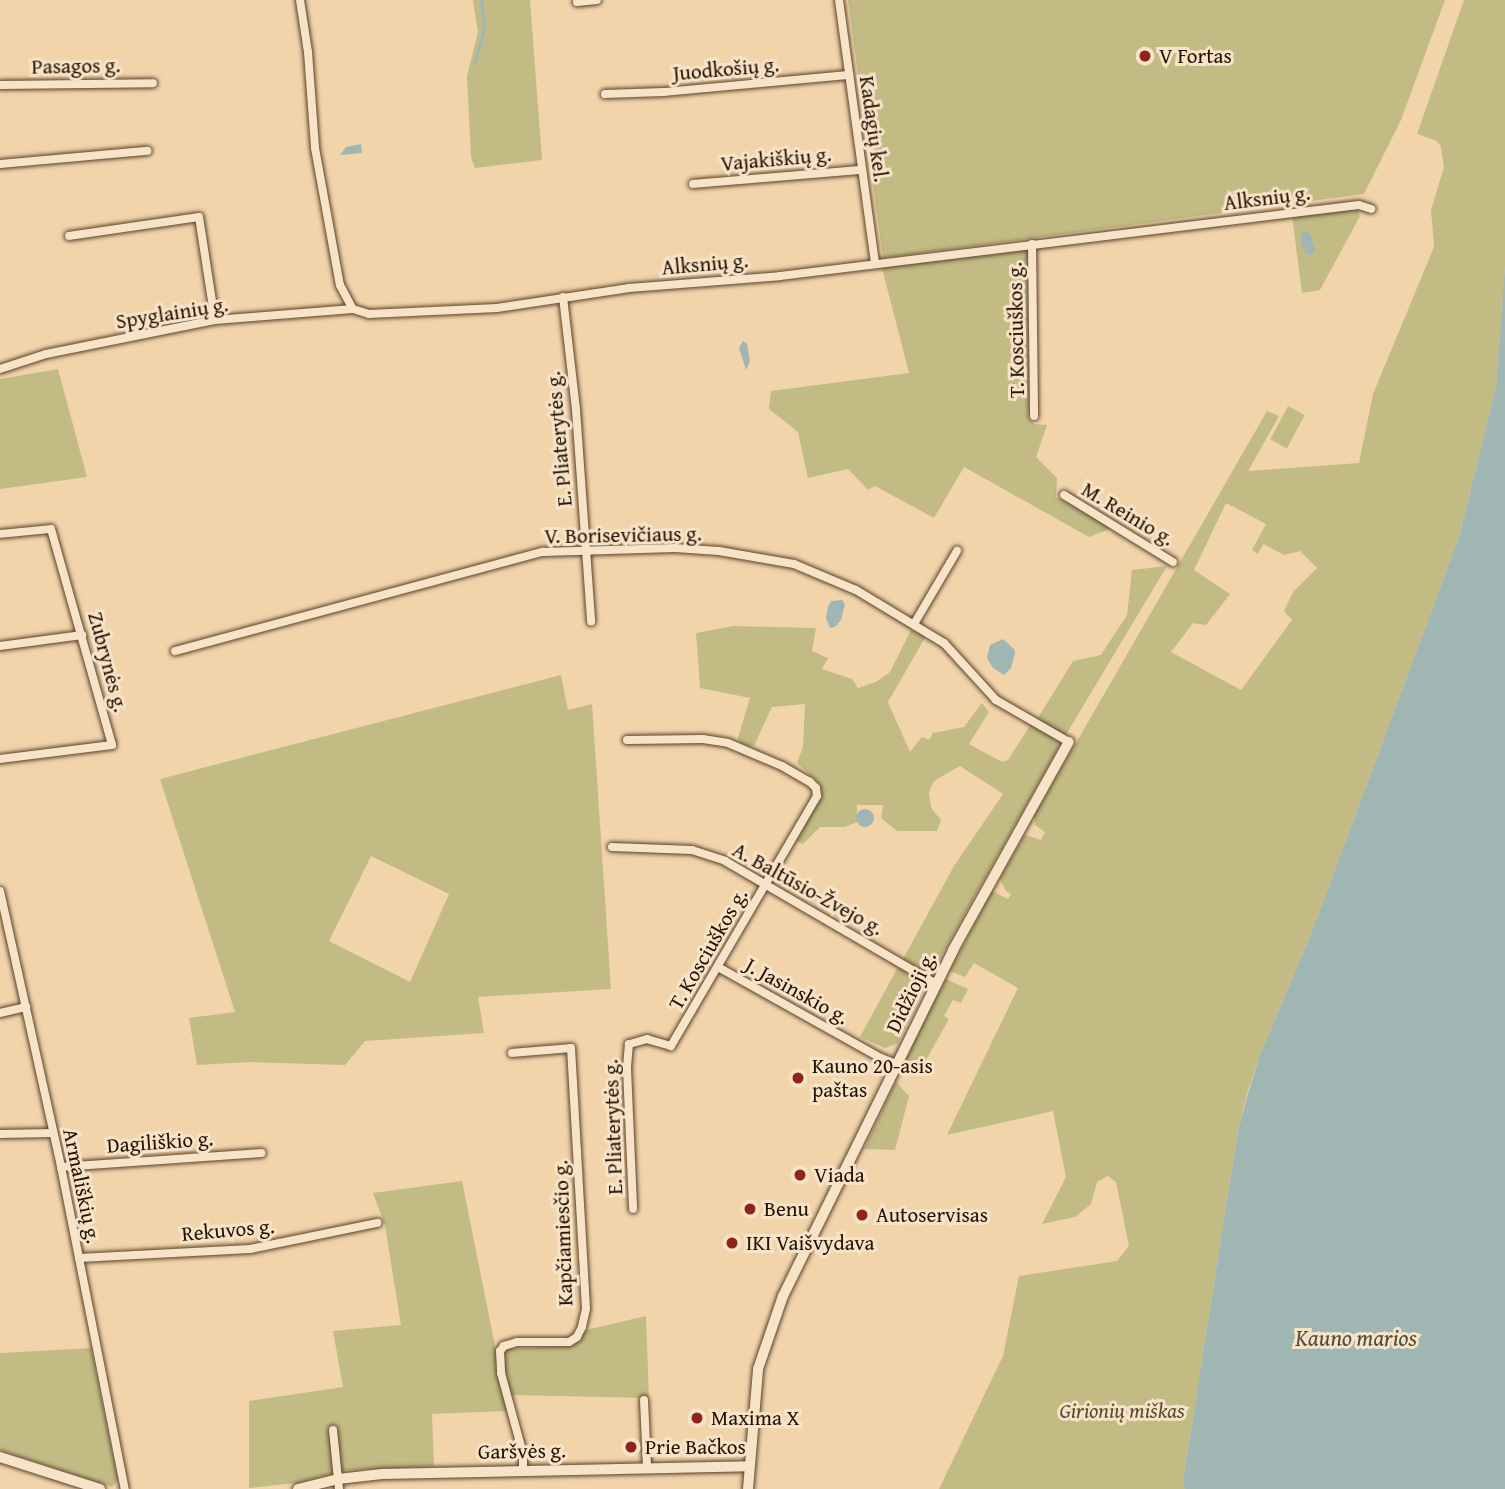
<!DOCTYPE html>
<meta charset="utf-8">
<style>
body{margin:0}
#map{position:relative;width:1505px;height:1489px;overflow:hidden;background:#f2d4ab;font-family:"Gentium Book Plus",serif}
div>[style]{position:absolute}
.green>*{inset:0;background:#c2bb84;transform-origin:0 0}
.water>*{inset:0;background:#9fb6b3}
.round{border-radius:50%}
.stream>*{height:2.5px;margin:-1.25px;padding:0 1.25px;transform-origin:1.25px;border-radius:1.25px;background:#9fb6b3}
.roads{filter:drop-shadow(0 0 2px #58422b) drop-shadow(0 0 2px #58422b)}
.street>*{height:8px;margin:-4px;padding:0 4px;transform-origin:4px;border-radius:4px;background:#f7e3c8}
.secondary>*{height:10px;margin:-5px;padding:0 5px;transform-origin:5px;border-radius:5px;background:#f7e3c8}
.dots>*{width:19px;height:19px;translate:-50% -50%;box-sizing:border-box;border:4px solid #f7e3c8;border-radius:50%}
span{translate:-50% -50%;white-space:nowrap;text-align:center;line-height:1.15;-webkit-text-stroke:6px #f7e3c8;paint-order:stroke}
.poi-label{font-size:21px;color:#251100}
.left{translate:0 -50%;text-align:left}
.street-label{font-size:21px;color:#251100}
.park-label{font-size:21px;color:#5c4c2e;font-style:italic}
.water-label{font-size:23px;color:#504b3f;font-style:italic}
</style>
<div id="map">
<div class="green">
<i style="clip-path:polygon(473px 0,530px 0,542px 160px,475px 168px,471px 157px,467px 76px,478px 32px)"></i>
<i style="clip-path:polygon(848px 0,1445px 0,1401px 120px,1364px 194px,883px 258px)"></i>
<i style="clip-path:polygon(evenodd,1464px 0,1505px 0,1505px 265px,1496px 386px,1459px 537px,1311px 934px,1260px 1055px,1248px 1090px,1238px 1130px,1207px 1327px,1183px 1481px,1185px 1489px,939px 1489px,1003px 1356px,1019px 1276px,1117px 1261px,1129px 1246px,1116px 1182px,1108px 1176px,1097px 1182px,1091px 1204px,1075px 1217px,1042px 1224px,1066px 1177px,1053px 1111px,947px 1135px,1018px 988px,974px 963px,965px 977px,950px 971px,992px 891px,1008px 899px,1011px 894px,1005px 890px,1000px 878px,1025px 835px,1041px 840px,1045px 832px,1035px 825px,1034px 816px,1267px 411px,1279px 416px,1248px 471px,1359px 463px,1373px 394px,1434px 247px,1431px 210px,1444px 167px,1441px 147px,1437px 141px,1417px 134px,1464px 0,1226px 503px,1266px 524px,1252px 550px,1258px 554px,1263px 544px,1284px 555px,1300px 551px,1317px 568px,1293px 592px,1284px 611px,1292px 620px,1241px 690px,1171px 652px,1193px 623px,1206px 625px,1230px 594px,1194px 570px,1226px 503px)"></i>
<i style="clip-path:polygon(1357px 209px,1360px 216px,1320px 290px,1302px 293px,1292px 216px)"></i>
<i style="clip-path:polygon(1028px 250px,1031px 366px,1028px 417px,1034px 424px,1047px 425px,1036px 457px,1057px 478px,1056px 497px,1112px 528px,1089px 537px,964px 467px,934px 518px,875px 486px,868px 490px,848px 469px,808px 478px,798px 432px,769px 409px,771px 391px,909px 373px,882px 268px)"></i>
<i style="clip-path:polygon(58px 369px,87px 477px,0 489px,0 379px)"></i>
<i style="left:1288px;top:406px;width:19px;height:38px;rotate:28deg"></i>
<i style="clip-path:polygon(1167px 566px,1067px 733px,1064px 735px,1038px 718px,1073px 661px,1101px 655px,1127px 615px,1132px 570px)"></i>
<i style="clip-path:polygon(733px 626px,816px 628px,812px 651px,828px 658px,822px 669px,852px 679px,858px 688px,876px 682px,890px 672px,911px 630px,926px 636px,888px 702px,910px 752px,922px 737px,929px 740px,933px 733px,964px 727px,982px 703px,989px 712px,969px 744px,1002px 762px,1008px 760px,1031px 724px,1061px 743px,936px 965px,930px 969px,923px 971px,903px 959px,954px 866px,1003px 794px,960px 766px,934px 781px,929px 792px,931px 808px,941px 820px,937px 831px,897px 831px,881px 818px,883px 805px,857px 805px,857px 822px,845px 827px,820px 827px,803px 844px,796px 841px,822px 793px,819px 783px,797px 763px,803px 747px,805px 704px,772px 707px,754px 746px,741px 744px,738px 738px,750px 698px,700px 688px,696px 633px)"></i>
<i style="clip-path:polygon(evenodd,561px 675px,568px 710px,592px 704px,611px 989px,478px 997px,484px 1033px,365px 1041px,345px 1065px,250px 1062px,197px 1065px,189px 1018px,235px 1012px,160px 779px,561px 675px,371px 856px,449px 894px,410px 982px,329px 941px,371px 856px)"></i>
<i style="clip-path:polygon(898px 967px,925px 986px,898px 1043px,885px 1048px,860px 1037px)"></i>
<i style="clip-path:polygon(946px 979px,968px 989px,961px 1003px,953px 1000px,944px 1016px,949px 1019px,921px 1069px,916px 1073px,903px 1074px,901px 1068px)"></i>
<i style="clip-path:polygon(896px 1082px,909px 1096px,895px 1150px,864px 1149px)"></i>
<i style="clip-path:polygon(462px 1181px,508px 1411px,432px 1414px,434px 1466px,346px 1470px,296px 1483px,249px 1488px,249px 1401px,343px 1387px,333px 1331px,401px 1325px,385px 1226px,373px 1193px)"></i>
<i style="clip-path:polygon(646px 1316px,649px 1398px,511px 1395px,502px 1358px,508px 1349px,567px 1346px,579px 1340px,586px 1330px)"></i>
<i style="clip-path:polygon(91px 1348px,118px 1481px,112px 1487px,0 1450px,0 1353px)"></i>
</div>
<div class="water">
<i style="clip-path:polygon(361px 144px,362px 153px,340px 155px,346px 147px)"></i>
<i style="clip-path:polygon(1306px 231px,1310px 234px,1315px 250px,1312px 255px,1306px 254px,1302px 246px,1301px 234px)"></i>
<i style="clip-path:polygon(1505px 265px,1505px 1489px,1185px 1489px,1183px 1481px,1207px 1327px,1238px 1130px,1249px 1090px,1260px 1055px,1311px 934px,1459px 537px,1496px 386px)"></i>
<i style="clip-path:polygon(743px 341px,747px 344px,750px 361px,746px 370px,739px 348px)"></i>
<i style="clip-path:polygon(842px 600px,845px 604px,841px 620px,835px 627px,830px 628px,826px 618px,828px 607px,831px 601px)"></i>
<i style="clip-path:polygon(1003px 639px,1014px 649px,1015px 654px,1011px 668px,1004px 675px,993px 668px,987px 658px,990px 645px)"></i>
<i class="round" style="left:856px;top:809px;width:18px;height:18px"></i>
</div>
<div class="stream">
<i style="left:474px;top:64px;width:37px;rotate:-74deg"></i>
<i style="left:484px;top:28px;width:28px;rotate:-96deg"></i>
</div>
<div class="roads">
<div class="street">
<i style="left:300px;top:0;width:53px;rotate:81.3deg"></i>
<i style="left:308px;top:52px;width:96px;rotate:85.8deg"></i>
<i style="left:315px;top:148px;width:139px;rotate:79.7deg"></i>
<i style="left:340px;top:285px;width:27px;rotate:62deg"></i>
<i style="left:353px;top:309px;width:17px;rotate:17deg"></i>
<i style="left:369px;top:314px;width:128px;rotate:-2.7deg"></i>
<i style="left:497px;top:308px;width:134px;rotate:-8.6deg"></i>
<i style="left:629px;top:288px;width:151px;rotate:-4.5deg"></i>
<i style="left:780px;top:276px;width:583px;rotate:-6.99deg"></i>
<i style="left:1359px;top:205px;width:13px;rotate:18deg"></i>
<i style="left:839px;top:0;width:264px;rotate:82.2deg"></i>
<i style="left:577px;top:2px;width:20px;rotate:-6deg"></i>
<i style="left:0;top:85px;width:153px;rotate:-0.7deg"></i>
<i style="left:605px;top:94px;width:59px;rotate:-1.9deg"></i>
<i style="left:664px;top:92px;width:186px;rotate:-5.3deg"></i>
<i style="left:0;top:164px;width:148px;rotate:-5.1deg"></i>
<i style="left:693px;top:184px;width:169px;rotate:-4.8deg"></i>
<i style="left:69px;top:236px;width:131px;rotate:-8.3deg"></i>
<i style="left:199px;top:217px;width:104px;rotate:81.2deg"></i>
<i style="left:1032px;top:244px;width:172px;rotate:89.3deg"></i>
<i style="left:563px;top:297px;width:114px;rotate:83.4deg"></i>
<i style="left:576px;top:410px;width:212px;rotate:85.9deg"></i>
<i style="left:0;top:369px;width:48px;rotate:-18.1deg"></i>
<i style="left:46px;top:354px;width:172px;rotate:-11.4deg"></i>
<i style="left:215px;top:320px;width:138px;rotate:-4.6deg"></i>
<i style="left:1064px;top:495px;width:128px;rotate:31.6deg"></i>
<i style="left:0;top:534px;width:51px;rotate:-5.6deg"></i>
<i style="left:51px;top:529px;width:224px;rotate:74.2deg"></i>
<i style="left:112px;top:745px;width:113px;rotate:172.9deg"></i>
<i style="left:914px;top:624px;width:85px;rotate:-59.5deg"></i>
<i style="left:0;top:646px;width:83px;rotate:-7.6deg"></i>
<i style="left:175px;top:651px;width:381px;rotate:-15.1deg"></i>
<i style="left:543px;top:552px;width:132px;rotate:-1.7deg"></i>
<i style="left:675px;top:548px;width:44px;rotate:3.9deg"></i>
<i style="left:719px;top:551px;width:76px;rotate:9.8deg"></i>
<i style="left:794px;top:564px;width:67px;rotate:22.8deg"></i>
<i style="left:856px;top:590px;width:103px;rotate:31.1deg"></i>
<i style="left:944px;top:643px;width:77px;rotate:47.6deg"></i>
<i style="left:996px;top:700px;width:84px;rotate:29.9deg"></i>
<i style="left:627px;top:740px;width:76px;rotate:-0.8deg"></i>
<i style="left:703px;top:739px;width:25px;rotate:9deg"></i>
<i style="left:728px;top:743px;width:59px;rotate:23.1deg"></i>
<i style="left:782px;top:766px;width:32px;rotate:30deg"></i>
<i style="left:810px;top:782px;width:8px;rotate:45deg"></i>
<i style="left:816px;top:788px;width:8px;rotate:83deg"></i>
<i style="left:817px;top:796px;width:290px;rotate:120.3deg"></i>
<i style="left:671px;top:1046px;width:25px;rotate:-164deg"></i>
<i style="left:647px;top:1039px;width:19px;rotate:164deg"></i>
<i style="left:629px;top:1044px;width:25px;rotate:95deg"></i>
<i style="left:627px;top:1069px;width:140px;rotate:87.5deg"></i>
<i style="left:612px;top:847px;width:80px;rotate:2.1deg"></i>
<i style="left:692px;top:850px;width:35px;rotate:18deg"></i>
<i style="left:725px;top:861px;width:244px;rotate:30.2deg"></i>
<i style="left:0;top:891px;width:283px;rotate:77.5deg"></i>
<i style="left:61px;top:1167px;width:328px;rotate:78.8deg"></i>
<i style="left:718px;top:967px;width:187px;rotate:29.2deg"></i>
<i style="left:881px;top:1058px;width:16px;rotate:22deg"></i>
<i style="left:0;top:1013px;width:27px;rotate:-13deg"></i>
<i style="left:512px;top:1053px;width:59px;rotate:-4.8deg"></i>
<i style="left:571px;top:1048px;width:261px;rotate:86.7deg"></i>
<i style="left:586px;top:1309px;width:18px;rotate:103deg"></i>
<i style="left:582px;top:1327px;width:11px;rotate:117deg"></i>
<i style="left:577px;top:1337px;width:9px;rotate:148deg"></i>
<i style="left:569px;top:1342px;width:52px;rotate:180deg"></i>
<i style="left:517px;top:1342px;width:14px;rotate:163deg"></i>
<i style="left:504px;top:1346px;width:6px;rotate:129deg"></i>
<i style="left:500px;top:1351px;width:22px;rotate:87deg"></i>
<i style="left:501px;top:1373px;width:84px;rotate:74.8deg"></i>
<i style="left:523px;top:1454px;width:16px;rotate:90deg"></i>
<i style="left:0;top:1134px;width:53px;rotate:-1.1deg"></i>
<i style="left:61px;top:1167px;width:201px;rotate:-4deg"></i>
<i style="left:79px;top:1258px;width:171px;rotate:-3deg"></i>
<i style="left:250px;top:1249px;width:130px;rotate:-11.6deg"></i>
<i style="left:644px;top:1400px;width:67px;rotate:87.4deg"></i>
<i style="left:333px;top:1430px;width:59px;rotate:84.2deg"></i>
</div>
<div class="secondary">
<i style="left:0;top:1457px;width:105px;rotate:17.7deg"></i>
<i style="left:298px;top:1489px;width:41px;rotate:-14deg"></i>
<i style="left:338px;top:1479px;width:44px;rotate:-6.5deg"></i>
<i style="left:382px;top:1474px;width:367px;rotate:-1.2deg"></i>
<i style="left:748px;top:1489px;width:120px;rotate:-85.2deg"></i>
<i style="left:758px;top:1369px;width:77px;rotate:-71.1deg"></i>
<i style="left:783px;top:1296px;width:386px;rotate:-63.8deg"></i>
<i style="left:953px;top:950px;width:238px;rotate:-60.9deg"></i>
</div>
</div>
<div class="dots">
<i style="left:1145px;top:56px;background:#8f2418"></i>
<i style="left:798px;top:1078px;background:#8f2418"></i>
<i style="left:800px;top:1175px;background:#8f2418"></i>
<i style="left:750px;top:1209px;background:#8f2418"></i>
<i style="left:862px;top:1215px;background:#8f2418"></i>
<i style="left:732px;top:1243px;background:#8f2418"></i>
<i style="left:697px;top:1418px;background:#8f2418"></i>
<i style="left:631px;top:1447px;background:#8f2418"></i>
</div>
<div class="poi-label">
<span class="left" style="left:1159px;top:56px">V Fortas</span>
<span class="left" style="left:812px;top:1078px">Kauno 20-asis<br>paštas</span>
<span class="left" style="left:814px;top:1175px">Viada</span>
<span class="left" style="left:764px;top:1209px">Benu</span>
<span class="left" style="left:876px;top:1215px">Autoservisas</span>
<span class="left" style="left:746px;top:1243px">IKI Vaišvydava</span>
<span class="left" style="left:711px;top:1418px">Maxima X</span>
<span class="left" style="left:645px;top:1447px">Prie Bačkos</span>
</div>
<div class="street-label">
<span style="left:76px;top:66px;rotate:-1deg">Pasagos g.</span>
<span style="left:726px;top:69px;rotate:-5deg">Juodkošių g.</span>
<span style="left:874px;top:129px;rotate:82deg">Kadagių kel.</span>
<span style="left:776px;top:159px;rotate:-5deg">Vajakiškių g.</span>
<span style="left:1267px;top:198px;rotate:-7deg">Alksnių g.</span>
<span style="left:705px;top:264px;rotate:-5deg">Alksnių g.</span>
<span style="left:172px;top:313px;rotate:-9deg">Spyglainių g.</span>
<span style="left:1016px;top:330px;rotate:-91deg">T. Kosciuškos g.</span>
<span style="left:559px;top:439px;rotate:-95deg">E. Pliaterytės g.</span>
<span style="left:1128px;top:514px;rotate:31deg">M. Reinio g.</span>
<span style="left:623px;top:535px;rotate:-1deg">V. Borisevičiaus g.</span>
<span style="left:108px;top:662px;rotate:75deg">Zubrynės g.</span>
<span style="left:808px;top:889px;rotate:29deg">A. Baltūsio-Žvejo g.</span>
<span style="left:708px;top:949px;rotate:-60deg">T. Kosciuškos g.</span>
<span style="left:797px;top:991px;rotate:29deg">J. Jasinskio g.</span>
<span style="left:911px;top:992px;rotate:-64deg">Didžioji g.</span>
<span style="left:613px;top:1127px;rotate:-92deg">E. Pliaterytės g.</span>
<span style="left:160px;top:1142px;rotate:-4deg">Dagiliškio g.</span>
<span style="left:82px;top:1186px;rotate:78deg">Armališkių g.</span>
<span style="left:228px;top:1230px;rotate:-5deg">Rekuvos g.</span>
<span style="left:563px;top:1233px;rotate:-92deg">Kapčiamiesčio g.</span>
<span style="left:522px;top:1451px;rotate:-1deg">Garšvės g.</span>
</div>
<div class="park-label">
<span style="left:1122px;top:1411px">Girionių miškas</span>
</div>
<div class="water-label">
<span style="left:1356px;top:1338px">Kauno marios</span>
</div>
</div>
